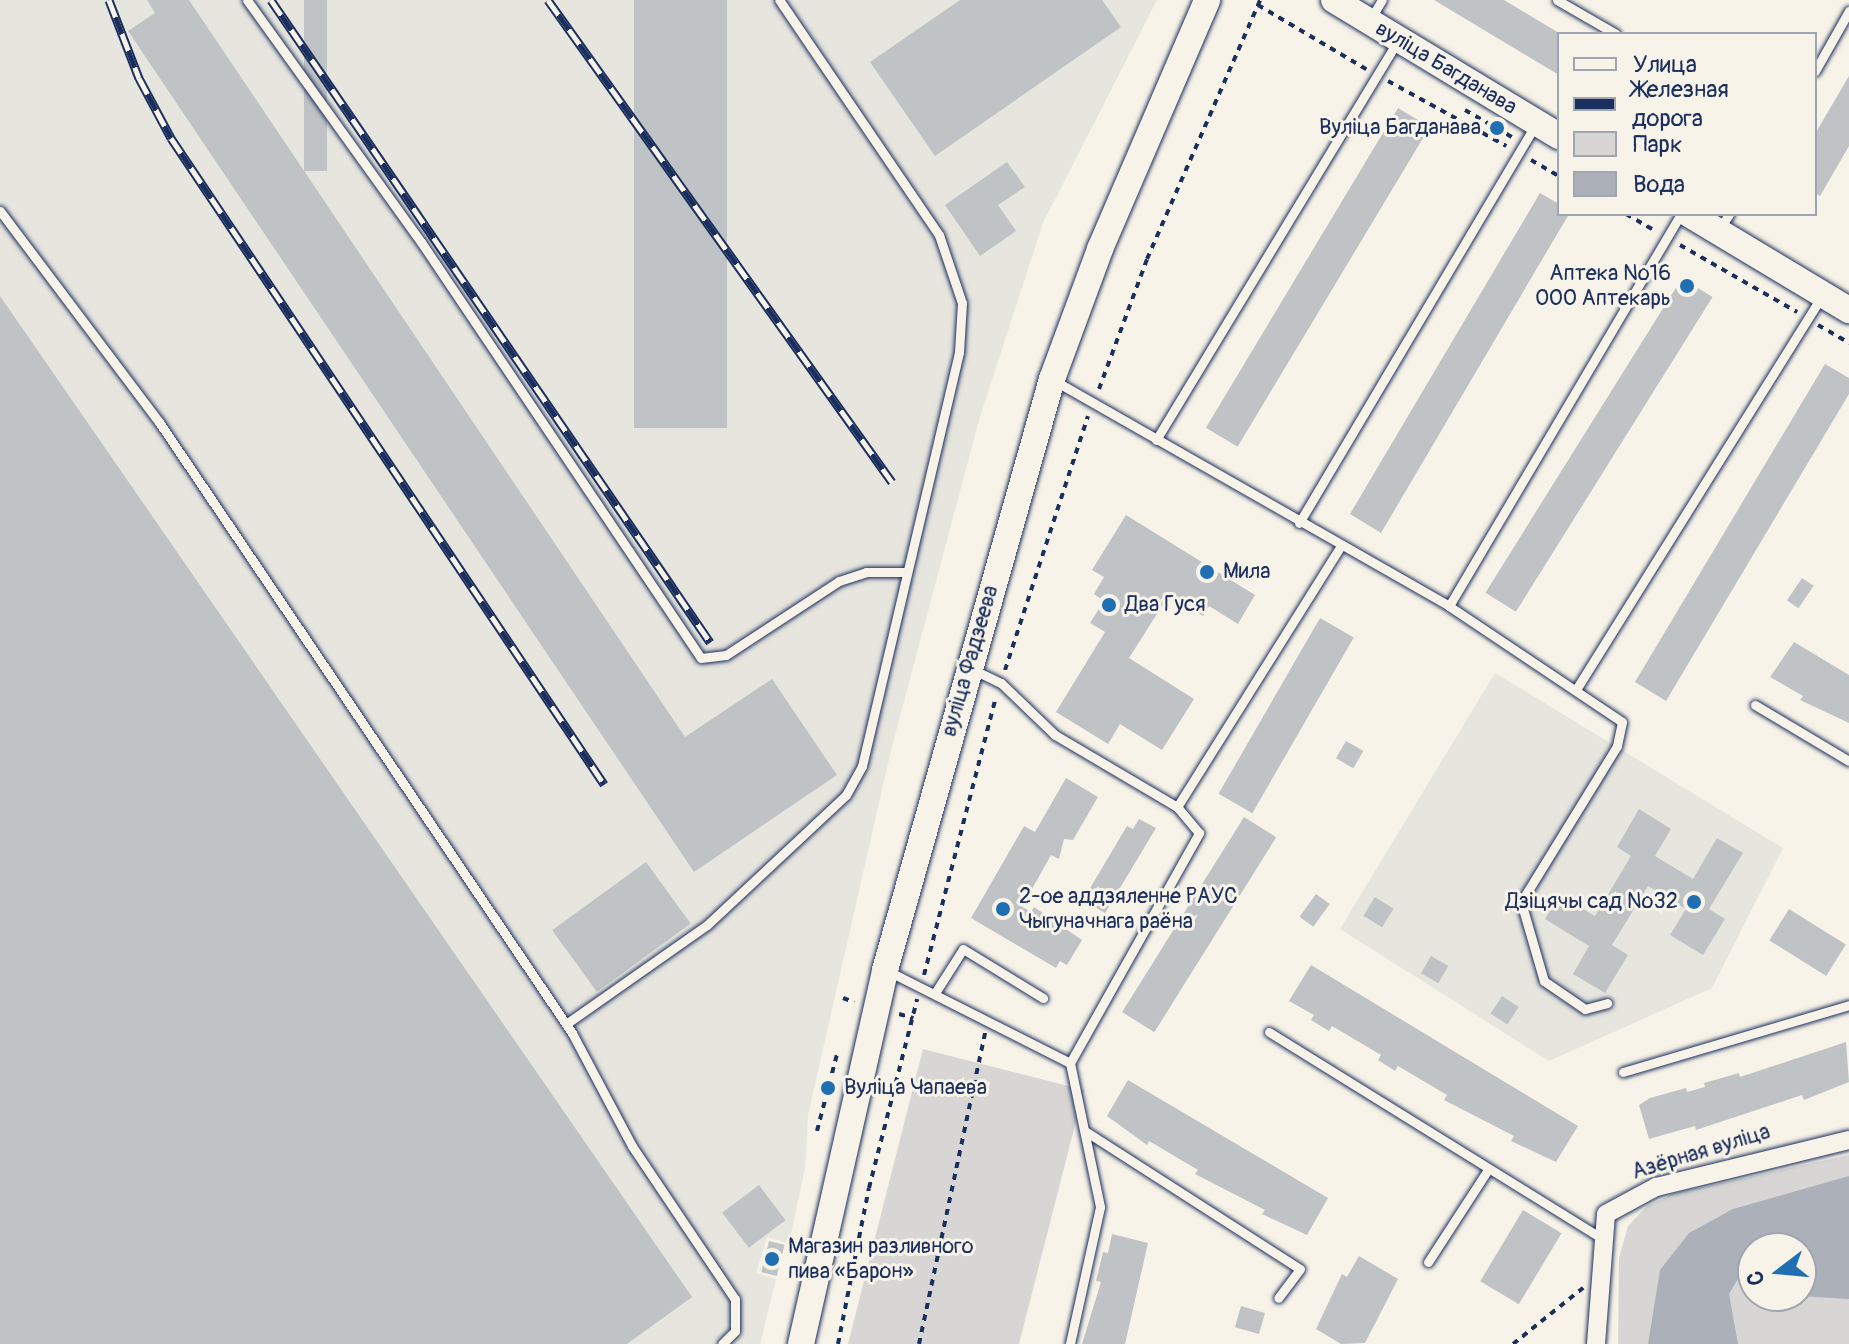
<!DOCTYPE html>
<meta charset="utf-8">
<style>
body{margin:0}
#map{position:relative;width:1849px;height:1344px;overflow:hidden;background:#f7f3e8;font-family:Pangolin,sans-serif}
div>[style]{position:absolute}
.built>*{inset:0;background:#e6e5de}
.green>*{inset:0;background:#d7d6d4}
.water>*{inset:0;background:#acb0b9}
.building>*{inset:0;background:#c0c3c5;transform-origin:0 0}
.path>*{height:4px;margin-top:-2px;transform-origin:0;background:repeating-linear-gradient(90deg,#1b2f5e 0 6px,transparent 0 12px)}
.roads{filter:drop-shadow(0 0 2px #1b2f5e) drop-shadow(0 0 2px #1b2f5e)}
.lane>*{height:9px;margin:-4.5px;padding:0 4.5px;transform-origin:4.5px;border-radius:4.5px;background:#f7f3e8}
.street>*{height:18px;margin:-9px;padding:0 9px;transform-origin:9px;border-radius:9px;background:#f7f3e8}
.secondary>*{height:26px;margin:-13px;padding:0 13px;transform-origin:13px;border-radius:13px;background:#f7f3e8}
.rail>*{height:9px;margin-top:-4.5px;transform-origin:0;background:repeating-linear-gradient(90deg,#f7f3e8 0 18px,#1b2f5e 0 36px);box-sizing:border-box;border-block:2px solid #1b2f5e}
.dots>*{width:22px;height:22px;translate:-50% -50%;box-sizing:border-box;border:4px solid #f7f3e8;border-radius:50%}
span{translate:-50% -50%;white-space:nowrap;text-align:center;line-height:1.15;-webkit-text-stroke:6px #f7f3e8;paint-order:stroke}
.street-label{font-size:22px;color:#1b2f5e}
.poi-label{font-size:22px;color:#1b2f5e}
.right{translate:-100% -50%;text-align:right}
.left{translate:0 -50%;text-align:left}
.legend{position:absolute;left:1557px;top:32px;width:260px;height:184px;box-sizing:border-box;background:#f7f3e8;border:2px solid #9fa5b1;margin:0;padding:10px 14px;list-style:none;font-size:24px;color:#1b2f5e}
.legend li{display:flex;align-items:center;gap:16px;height:40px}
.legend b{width:40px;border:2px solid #9fa5b1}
.north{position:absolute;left:1737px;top:1232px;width:80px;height:80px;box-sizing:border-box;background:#f7f3e8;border:2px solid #9fa5b1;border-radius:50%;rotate:254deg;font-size:22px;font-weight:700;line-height:32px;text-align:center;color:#1b2f5e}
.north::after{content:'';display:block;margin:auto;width:28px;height:36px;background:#1f6fb2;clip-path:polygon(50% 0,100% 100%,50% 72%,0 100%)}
</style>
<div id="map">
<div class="built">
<i style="clip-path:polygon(0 0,1157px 0,1043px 223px,979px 420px,891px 750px,808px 1115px,805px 1168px,789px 1243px,767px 1237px,756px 1273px,776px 1279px,760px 1344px,0 1344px)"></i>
<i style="clip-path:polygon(1495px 673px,1783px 848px,1712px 988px,1549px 1061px,1340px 929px)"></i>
</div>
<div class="green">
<i style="clip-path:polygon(923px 1049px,1084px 1090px,1019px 1344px,848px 1344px)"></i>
<i style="clip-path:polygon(evenodd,1849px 1155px,1849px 1344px,1618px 1344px,1619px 1258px,1628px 1226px,1647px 1206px,1676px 1193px,1849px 1155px,1753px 1248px,1801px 1248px,1801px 1296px,1753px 1296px,1753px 1248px)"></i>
</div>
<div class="water">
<i style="clip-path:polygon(1849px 1176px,1849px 1299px,1799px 1296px,1801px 1248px,1753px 1248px,1753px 1275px,1739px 1277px,1729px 1294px,1738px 1344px,1648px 1344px,1660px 1270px,1689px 1233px,1733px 1209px)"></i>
</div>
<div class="building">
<i style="clip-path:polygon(147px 0,189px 0,685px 737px,772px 679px,837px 775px,694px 872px,128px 31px,155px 13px)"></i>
<i style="left:304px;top:0;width:23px;height:171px"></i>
<i style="left:634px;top:0;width:93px;height:428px"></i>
<i style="clip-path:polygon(960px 0,1102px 0,1121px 27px,935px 156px,870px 62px)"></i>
<i style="clip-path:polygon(1434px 0,1504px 0,1559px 33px,1559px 75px)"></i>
<i style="clip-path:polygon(1849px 76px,1849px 146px,1820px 196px,1815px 193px,1815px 134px)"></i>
<i style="left:1398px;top:108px;width:37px;height:373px;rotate:31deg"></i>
<i style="clip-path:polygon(1007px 162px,1025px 187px,998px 205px,1016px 231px,980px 256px,945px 205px)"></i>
<i style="clip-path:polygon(1540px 193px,1559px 204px,1559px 214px,1569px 214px,1381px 533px,1350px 514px)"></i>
<i style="left:1682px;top:278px;width:36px;height:371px;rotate:32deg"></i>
<i style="clip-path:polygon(0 296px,692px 1297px,627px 1344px,0 1344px)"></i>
<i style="clip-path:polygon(1825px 364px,1849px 378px,1849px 394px,1666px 701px,1635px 682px)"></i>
<i style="clip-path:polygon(1126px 515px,1255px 595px,1238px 624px,1209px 606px,1203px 616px,1169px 595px,1129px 658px,1194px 699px,1162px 750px,1120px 724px,1108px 744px,1056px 712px,1105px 632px,1090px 623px,1104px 601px,1094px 594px,1104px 577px,1092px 570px)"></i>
<i style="left:1802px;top:578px;width:14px;height:27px;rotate:34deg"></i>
<i style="left:1320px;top:618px;width:39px;height:203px;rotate:30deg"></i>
<i style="clip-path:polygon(1794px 642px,1849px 675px,1849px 723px,1800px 700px,1803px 696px,1770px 677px)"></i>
<i style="left:1346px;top:741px;width:20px;height:20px;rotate:30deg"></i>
<i style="clip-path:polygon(1066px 778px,1098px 797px,1073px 840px,1064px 839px,1059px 859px,1051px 855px,1032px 889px,1026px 886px,1016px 903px,1031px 912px,1034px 907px,1082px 940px,1067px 965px,1060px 961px,1056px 968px,971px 918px,1024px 826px,1035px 832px)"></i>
<i style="clip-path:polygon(1639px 809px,1671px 829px,1655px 856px,1693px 879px,1717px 838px,1743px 853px,1709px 909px,1725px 919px,1703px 955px,1670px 935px,1686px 909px,1648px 886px,1612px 945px,1628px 955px,1605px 993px,1573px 974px,1589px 946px,1545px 919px,1559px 895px,1595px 916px,1631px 856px,1617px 847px)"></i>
<i style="left:1244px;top:817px;width:38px;height:230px;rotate:32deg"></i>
<i style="clip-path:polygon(1139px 819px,1156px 828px,1105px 913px,1083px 900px,1127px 826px,1133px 829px)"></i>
<i style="left:646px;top:862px;width:76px;height:116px;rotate:54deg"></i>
<i style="left:1316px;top:894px;width:17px;height:28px;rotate:36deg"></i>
<i style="left:1375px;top:897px;width:22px;height:22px;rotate:32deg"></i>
<i style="left:1789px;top:909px;width:67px;height:37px;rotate:32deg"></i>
<i style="left:1431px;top:956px;width:20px;height:20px;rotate:30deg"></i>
<i style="clip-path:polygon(1311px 965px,1578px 1126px,1556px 1162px,1511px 1141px,1514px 1136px,1444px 1100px,1447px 1095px,1398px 1066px,1395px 1071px,1378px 1060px,1381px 1055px,1332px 1026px,1329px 1031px,1311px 1020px,1314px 1015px,1289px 1001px)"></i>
<i style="left:1502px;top:996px;width:20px;height:21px;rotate:33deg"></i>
<i style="clip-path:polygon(1846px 1042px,1849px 1082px,1804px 1100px,1802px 1095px,1696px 1130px,1695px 1126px,1649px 1139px,1639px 1105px,1650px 1098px,1686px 1088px,1687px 1092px,1705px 1087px,1704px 1083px,1739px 1073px,1740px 1077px)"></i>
<i style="clip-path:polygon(1128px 1080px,1328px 1198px,1307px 1235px,1262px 1214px,1265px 1210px,1195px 1174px,1198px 1170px,1149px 1141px,1147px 1145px,1107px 1116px)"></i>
<i style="left:759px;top:1185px;width:44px;height:46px;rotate:53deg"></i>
<i style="left:1523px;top:1210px;width:45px;height:83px;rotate:31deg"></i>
<i style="clip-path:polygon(1112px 1234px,1148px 1243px,1125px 1344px,1082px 1344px,1101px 1282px,1096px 1281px,1103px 1252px,1108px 1253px)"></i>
<i style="left:769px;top:1241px;width:16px;height:32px;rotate:14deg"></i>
<i style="clip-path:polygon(1359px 1256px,1398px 1279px,1365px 1343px,1341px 1344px,1316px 1329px,1342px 1274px,1347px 1277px)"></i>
<i style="left:1241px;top:1306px;width:25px;height:22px;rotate:16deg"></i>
</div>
<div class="path">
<i style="left:1258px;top:5px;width:126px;rotate:30.7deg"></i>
<i style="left:1388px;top:81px;width:135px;rotate:28.8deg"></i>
<i style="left:1465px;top:110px;width:54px;rotate:29.9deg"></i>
<i style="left:1531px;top:160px;width:32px;rotate:30deg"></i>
<i style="left:1626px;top:214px;width:34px;rotate:30deg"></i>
<i style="left:1680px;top:245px;width:135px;rotate:29.8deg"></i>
<i style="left:1818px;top:325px;width:36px;rotate:30deg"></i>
<i style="left:1099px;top:389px;width:139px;rotate:-69.7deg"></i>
<i style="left:1147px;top:259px;width:283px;rotate:-66.4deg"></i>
<i style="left:1005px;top:670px;width:267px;rotate:-71.9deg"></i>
<i style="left:924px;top:975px;width:287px;rotate:-75.5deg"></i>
<i style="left:843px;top:998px;width:12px;rotate:20deg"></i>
<i style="left:899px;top:1014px;width:15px;rotate:16deg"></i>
<i style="left:817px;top:1131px;width:80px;rotate:-75.4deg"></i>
<i style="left:838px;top:1344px;width:159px;rotate:-78.8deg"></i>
<i style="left:869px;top:1188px;width:195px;rotate:-75.7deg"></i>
<i style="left:919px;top:1344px;width:318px;rotate:-78deg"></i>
<i style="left:1513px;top:1344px;width:90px;rotate:-38.7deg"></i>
</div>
<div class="roads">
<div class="lane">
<i style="left:247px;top:0;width:298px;rotate:54.3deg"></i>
<i style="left:421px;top:242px;width:501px;rotate:56.06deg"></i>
<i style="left:701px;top:658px;width:25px;rotate:-7deg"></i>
<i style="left:726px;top:655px;width:135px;rotate:-33.2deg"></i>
<i style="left:839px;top:581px;width:28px;rotate:-18deg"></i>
<i style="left:866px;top:572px;width:39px"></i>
<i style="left:1557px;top:0;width:68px;rotate:30deg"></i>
<i style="left:1371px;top:18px;width:21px;rotate:-59deg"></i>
<i style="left:1815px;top:71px;width:69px;rotate:-60.5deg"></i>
<i style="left:0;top:211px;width:264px;rotate:53deg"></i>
<i style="left:159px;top:422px;width:737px;rotate:55.94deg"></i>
<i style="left:572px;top:1033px;width:128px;rotate:62deg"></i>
<i style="left:632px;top:1146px;width:184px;rotate:56.1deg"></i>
<i style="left:735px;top:1299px;width:32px;rotate:90deg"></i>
<i style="left:735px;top:1331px;width:18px;rotate:135deg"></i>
<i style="left:1720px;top:228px;width:17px;rotate:-57deg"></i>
<i style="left:1055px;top:381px;width:454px;rotate:29.7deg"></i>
<i style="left:1449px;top:606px;width:208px;rotate:33.8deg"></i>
<i style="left:1622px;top:722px;width:25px;rotate:102deg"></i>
<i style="left:1617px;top:746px;width:183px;rotate:121.6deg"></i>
<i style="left:1521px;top:902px;width:82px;rotate:73.8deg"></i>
<i style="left:1544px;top:981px;width:50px;rotate:34.3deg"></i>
<i style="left:1585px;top:1009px;width:23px;rotate:-15deg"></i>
<i style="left:1156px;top:440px;width:465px;rotate:-58.8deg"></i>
<i style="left:1299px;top:523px;width:464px;rotate:-59.3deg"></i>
<i style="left:1449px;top:606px;width:456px;rotate:-59.4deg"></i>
<i style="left:974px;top:670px;width:30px;rotate:26deg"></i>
<i style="left:1001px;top:683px;width:75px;rotate:43.9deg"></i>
<i style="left:1055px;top:735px;width:142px;rotate:30.5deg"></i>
<i style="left:1177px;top:807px;width:307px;rotate:-57.9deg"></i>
<i style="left:1577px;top:688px;width:460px;rotate:-58deg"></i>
<i style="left:1755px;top:705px;width:109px;rotate:30.8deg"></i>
<i style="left:886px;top:970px;width:206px;rotate:26.8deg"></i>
<i style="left:1070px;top:1063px;width:264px;rotate:-60.7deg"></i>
<i style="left:1199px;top:833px;width:34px;rotate:-130deg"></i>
<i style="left:935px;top:993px;width:52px;rotate:-57.5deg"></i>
<i style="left:963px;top:949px;width:94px;rotate:31.5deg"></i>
<i style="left:566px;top:1024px;width:172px;rotate:-35.1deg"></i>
<i style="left:707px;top:925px;width:190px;rotate:-43.1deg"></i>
<i style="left:846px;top:795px;width:33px;rotate:-61deg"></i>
<i style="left:862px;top:766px;width:425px;rotate:-76.8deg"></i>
<i style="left:959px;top:352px;width:49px;rotate:-86.5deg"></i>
<i style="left:962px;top:303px;width:72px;rotate:-108.7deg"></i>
<i style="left:939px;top:235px;width:284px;rotate:-124.2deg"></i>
<i style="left:1269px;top:1032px;width:391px;rotate:31.8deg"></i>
<i style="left:1070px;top:1063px;width:147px;rotate:78.2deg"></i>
<i style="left:1100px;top:1207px;width:140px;rotate:102.4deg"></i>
<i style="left:1623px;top:1072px;width:236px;rotate:-16.5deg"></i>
<i style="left:1085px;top:1131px;width:255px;rotate:32.7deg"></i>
<i style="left:1300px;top:1269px;width:36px;rotate:127deg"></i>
<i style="left:1428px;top:1262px;width:108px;rotate:-57deg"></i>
</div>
<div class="street">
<i style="left:1596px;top:1344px;width:130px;rotate:-85.6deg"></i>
<i style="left:1606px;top:1214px;width:57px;rotate:-28.4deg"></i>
<i style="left:1656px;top:1187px;width:199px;rotate:-13.7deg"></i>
</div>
<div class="secondary">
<i style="left:1334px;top:0;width:263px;rotate:31.2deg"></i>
<i style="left:1689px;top:214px;width:187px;rotate:31deg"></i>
<i style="left:801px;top:1344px;width:383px;rotate:-77.3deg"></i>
<i style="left:885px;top:970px;width:614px;rotate:-74.22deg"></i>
<i style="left:1052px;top:379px;width:139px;rotate:-69.7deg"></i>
<i style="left:1100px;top:249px;width:271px;rotate:-66.7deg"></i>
</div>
</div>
<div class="rail">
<i style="left:109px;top:0;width:84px;rotate:69deg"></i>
<i style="left:139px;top:78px;width:68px;rotate:61.9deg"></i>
<i style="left:171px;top:138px;width:778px;rotate:56.17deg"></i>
<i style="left:271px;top:0;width:778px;rotate:55.64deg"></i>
<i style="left:548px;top:0;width:592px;rotate:54.48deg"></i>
</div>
<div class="dots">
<i style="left:1497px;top:128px;background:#1f6fb2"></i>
<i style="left:1687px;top:286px;background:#1f6fb2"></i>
<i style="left:1207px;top:572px;background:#1f6fb2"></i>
<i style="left:1109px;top:605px;background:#1f6fb2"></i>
<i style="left:1694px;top:902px;background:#1f6fb2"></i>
<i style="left:1003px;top:909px;background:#1f6fb2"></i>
<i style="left:828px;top:1088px;background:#1f6fb2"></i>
<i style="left:772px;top:1259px;background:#1f6fb2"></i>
</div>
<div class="street-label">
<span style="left:1446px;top:68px;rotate:31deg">вуліца Багданава</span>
<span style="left:970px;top:661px;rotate:-74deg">вуліца Фадзеева</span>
<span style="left:1701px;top:1152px;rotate:-17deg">Азёрная вуліца</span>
</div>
<div class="poi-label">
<span class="right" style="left:1481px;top:128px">Вуліца Багданава</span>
<span class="right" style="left:1671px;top:286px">Аптека №16<br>ООО Аптекарь</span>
<span class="left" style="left:1223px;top:572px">Мила</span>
<span class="left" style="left:1125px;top:605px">Два Гуся</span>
<span class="left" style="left:1019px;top:909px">2-ое аддзяленне РАУС<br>Чыгуначнага раёна</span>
<span class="right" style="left:1678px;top:902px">Дзіцячы сад №32</span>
<span class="left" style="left:844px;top:1088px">Вуліца Чапаева</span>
<span class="left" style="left:788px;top:1259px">Магазин разливного<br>пива «Барон»</span>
</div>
<ul class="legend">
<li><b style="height:10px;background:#f7f3e8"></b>Улица</li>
<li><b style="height:10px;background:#1b2f5e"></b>Железная дорога</li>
<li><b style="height:22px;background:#d7d6d4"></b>Парк</li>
<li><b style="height:22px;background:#acb0b9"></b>Вода</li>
</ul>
<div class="north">С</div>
</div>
